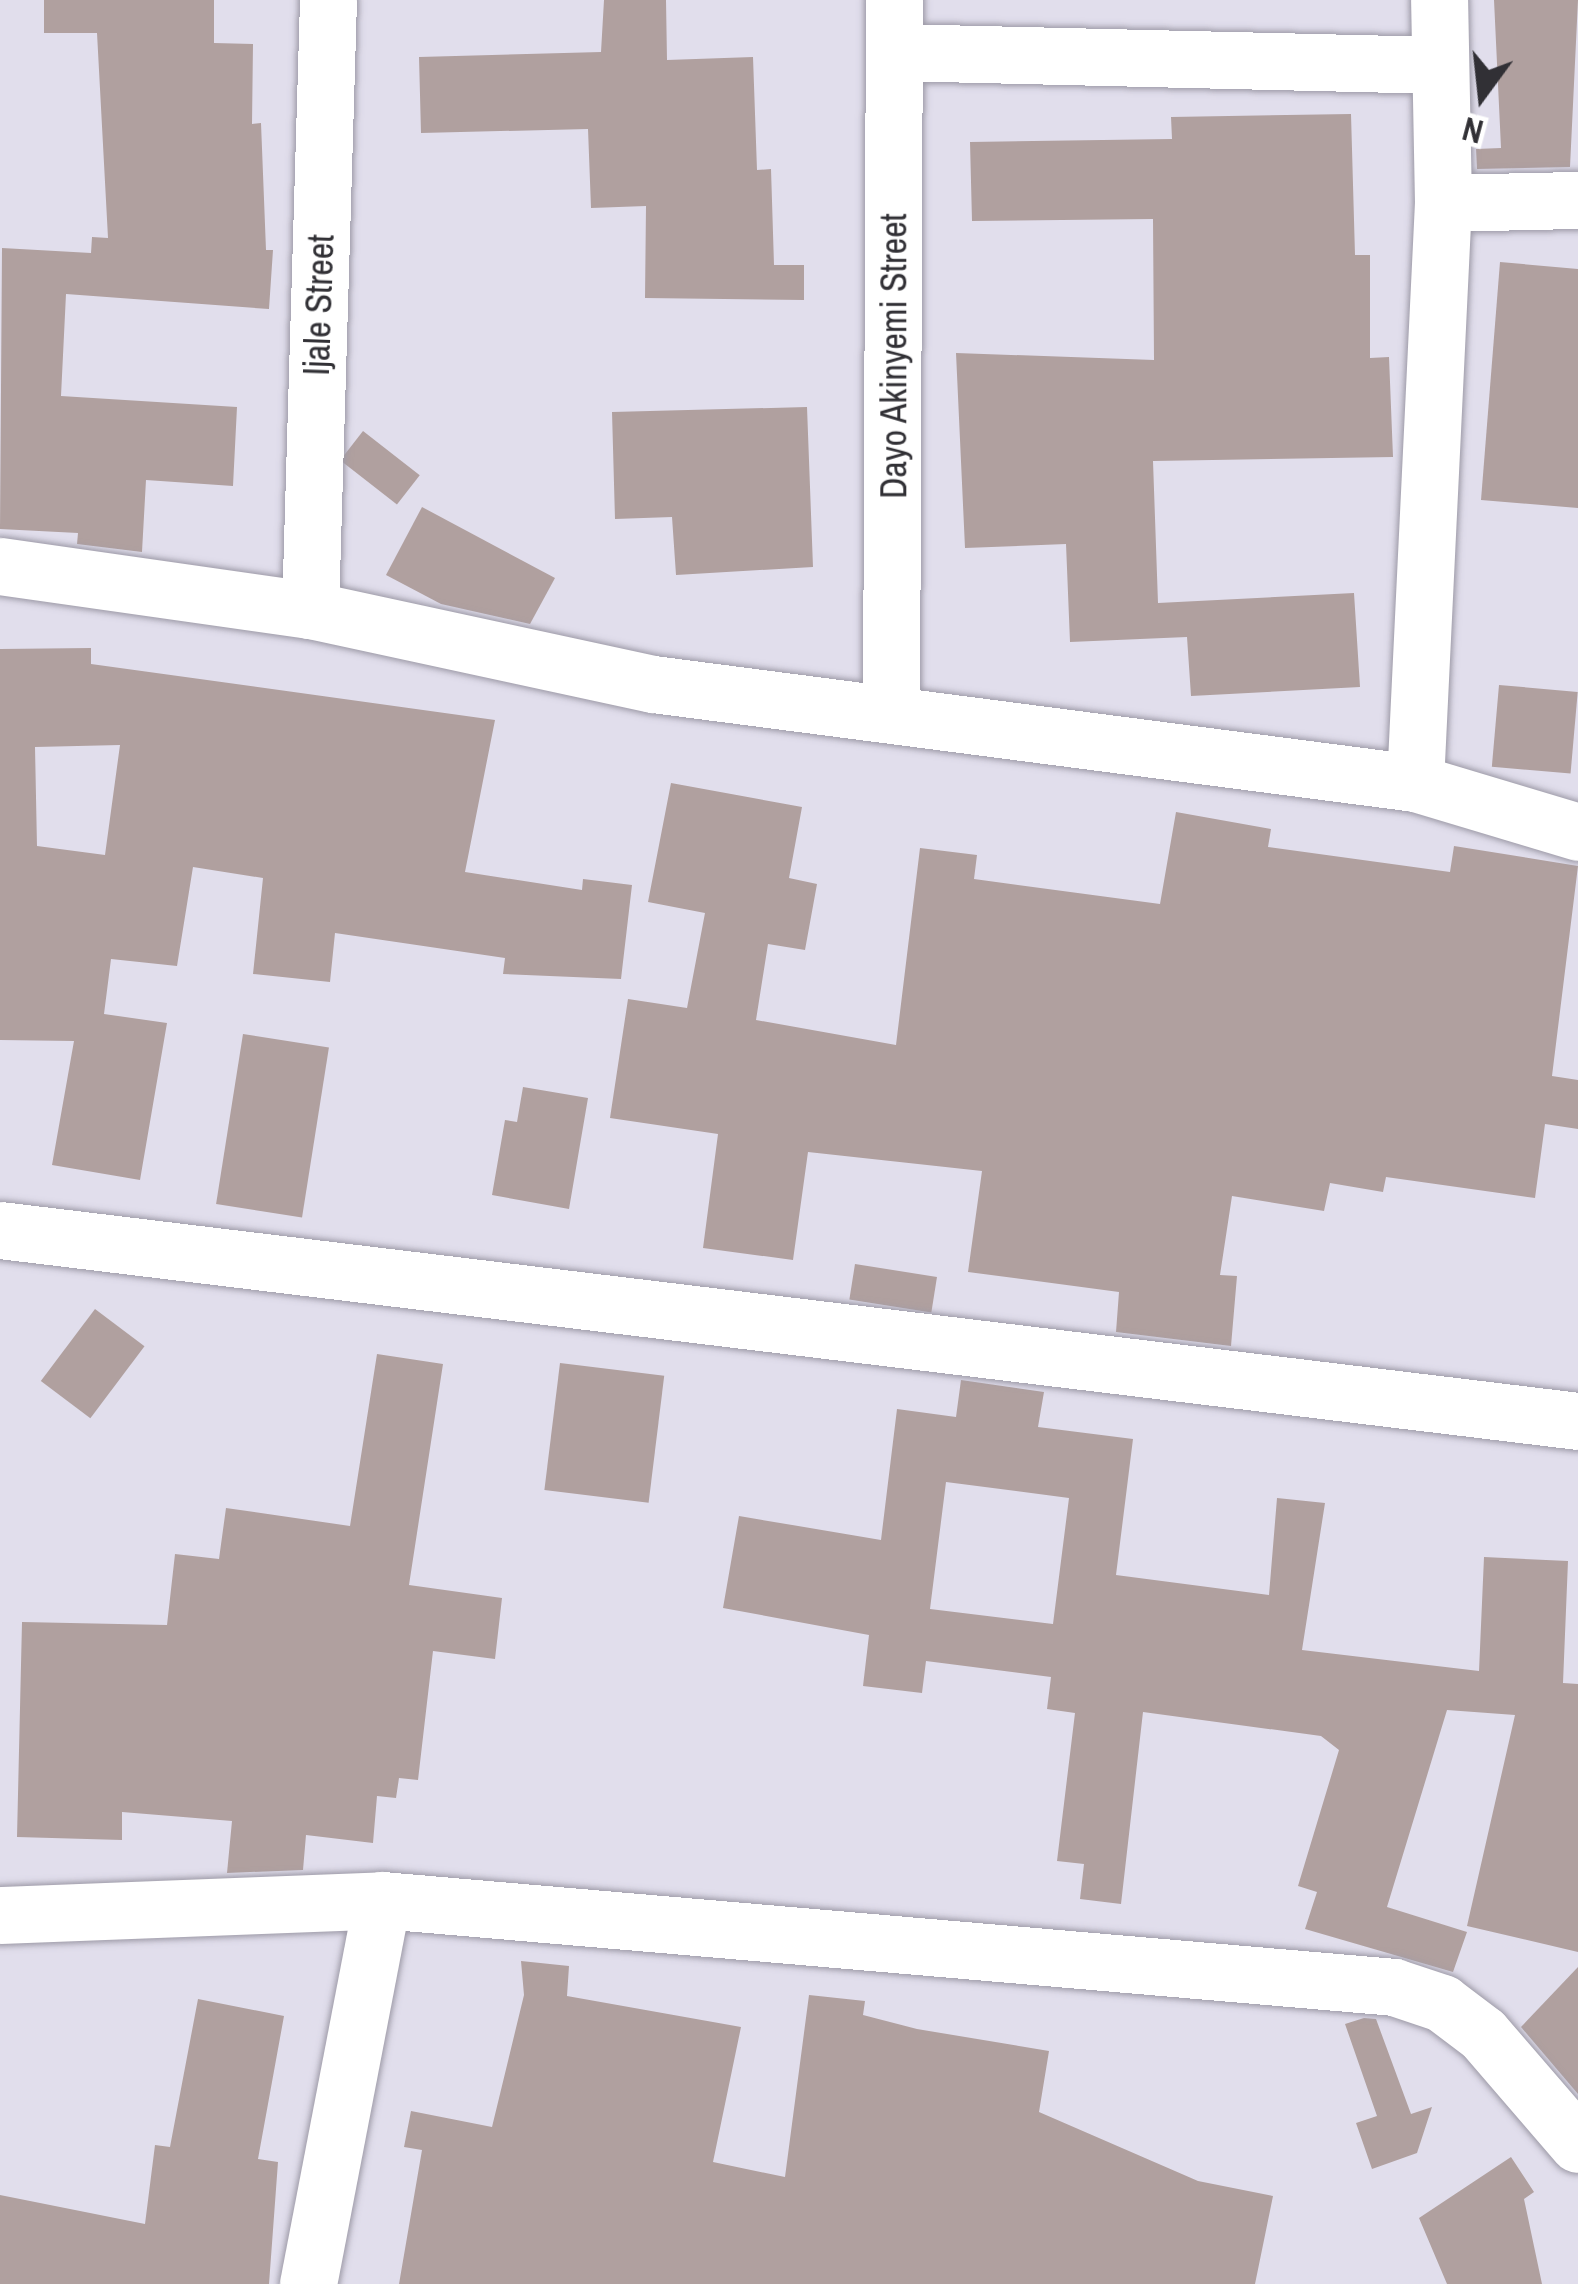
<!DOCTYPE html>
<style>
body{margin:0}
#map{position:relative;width:1578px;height:2284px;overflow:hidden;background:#e1deec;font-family:"Archivo Narrow",sans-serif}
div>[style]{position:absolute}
.building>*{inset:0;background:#b0a09f;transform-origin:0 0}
.roads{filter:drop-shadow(0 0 3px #9d9aa7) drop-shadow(0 0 3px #9d9aa7)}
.minor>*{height:57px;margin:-28.5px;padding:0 28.5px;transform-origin:28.5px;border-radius:28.5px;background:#fff}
span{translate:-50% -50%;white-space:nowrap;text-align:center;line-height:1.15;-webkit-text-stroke:12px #fff;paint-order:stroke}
.street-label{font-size:36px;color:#313035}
.north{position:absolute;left:1422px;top:36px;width:120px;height:120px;-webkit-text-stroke:9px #fff;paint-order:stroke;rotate:195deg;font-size:33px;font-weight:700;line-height:48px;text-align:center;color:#313035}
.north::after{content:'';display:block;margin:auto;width:42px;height:54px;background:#313035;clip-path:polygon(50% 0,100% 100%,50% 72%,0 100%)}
</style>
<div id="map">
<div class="building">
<i style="clip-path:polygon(44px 0,214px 0,214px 43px,253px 44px,252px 124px,261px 123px,266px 250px,273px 250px,269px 309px,66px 294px,61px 396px,237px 407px,233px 486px,146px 480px,142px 552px,77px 544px,78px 533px,0 529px,2px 248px,91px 253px,92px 237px,108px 238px,97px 33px,44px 33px)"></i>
<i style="clip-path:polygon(604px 0,666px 0,667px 60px,753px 57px,757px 170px,771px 169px,774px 265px,804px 265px,804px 300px,645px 298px,646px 206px,591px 208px,588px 129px,421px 133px,419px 57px,601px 52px)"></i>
<i style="clip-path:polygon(1494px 0,1578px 0,1570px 167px,1477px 169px,1476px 149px,1501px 148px)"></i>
<i style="clip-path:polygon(1351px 114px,1355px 255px,1370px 255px,1370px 358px,1389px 357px,1393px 457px,1153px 461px,1158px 603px,1354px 593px,1360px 687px,1191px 696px,1187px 637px,1070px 642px,1066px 544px,965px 548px,956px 353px,1154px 360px,1153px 219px,972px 221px,970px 142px,1172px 139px,1171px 117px)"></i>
<i style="clip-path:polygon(1500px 262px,1578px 269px,1578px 508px,1481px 500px)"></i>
<i style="clip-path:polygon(807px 407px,813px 567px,676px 575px,672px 517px,615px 519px,612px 412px)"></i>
<i style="left:363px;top:431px;width:72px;height:37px;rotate:38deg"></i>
<i style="clip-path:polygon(422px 507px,555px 578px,530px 624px,441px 604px,386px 575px)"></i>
<i style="clip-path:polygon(evenodd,91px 648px,91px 664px,495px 720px,465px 872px,582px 890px,583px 879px,632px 885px,621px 979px,503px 974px,505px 958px,335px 933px,330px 982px,253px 974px,263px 878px,193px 867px,177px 966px,111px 959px,104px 1014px,167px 1023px,140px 1180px,52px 1165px,74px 1041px,0 1040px,0 649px,91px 648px,120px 745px,105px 855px,37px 846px,35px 747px,120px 745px)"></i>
<i style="left:1499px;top:685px;width:79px;height:82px;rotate:5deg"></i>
<i style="clip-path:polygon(671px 783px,802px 807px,789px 878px,817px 884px,805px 950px,768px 944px,756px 1020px,896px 1045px,920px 848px,977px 855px,974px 879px,1160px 904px,1176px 812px,1271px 829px,1268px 847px,1450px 872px,1454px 846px,1578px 866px,1552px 1076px,1578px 1080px,1578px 1129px,1545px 1124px,1535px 1198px,1386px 1177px,1383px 1192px,1330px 1183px,1324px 1211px,1232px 1196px,1220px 1275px,1237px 1276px,1231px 1346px,1116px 1332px,1119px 1292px,968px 1272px,982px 1171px,808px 1152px,793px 1260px,703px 1248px,718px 1134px,610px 1118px,628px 999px,687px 1008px,705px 913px,648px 902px)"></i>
<i style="left:243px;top:1034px;width:87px;height:172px;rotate:9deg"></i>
<i style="clip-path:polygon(523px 1087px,588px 1098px,569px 1209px,492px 1195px,505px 1120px,517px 1122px)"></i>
<i style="left:855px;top:1264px;width:83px;height:36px;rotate:9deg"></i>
<i style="left:95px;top:1309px;width:62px;height:90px;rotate:37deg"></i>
<i style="clip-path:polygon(377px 1354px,443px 1364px,409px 1585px,502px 1598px,495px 1659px,433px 1651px,418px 1780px,399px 1778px,396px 1798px,377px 1796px,373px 1843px,306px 1835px,303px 1870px,227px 1873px,232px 1821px,122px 1812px,122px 1840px,17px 1837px,22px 1622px,167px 1625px,175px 1554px,219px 1559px,226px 1508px,350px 1526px)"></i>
<i style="left:560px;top:1363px;width:105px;height:128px;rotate:7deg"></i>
<i style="clip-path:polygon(evenodd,961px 1380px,1044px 1392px,1038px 1427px,1133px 1439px,1116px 1575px,1269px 1595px,1277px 1498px,1325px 1503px,1302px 1650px,1479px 1671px,1484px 1557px,1568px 1561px,1563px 1683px,1578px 1684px,1578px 1952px,1467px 1926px,1515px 1715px,1447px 1710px,1387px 1907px,1467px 1932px,1453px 1972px,1305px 1929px,1317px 1892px,1298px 1886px,1339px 1750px,1321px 1736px,1143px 1712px,1121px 1904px,1080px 1899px,1084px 1864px,1057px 1861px,1075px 1713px,1047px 1709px,1051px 1677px,926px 1661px,922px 1693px,863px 1686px,869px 1635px,723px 1608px,739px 1516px,881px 1540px,897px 1409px,956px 1417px,961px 1380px,946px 1482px,1069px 1498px,1053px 1624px,930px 1609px,946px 1482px)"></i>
<i style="clip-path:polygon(521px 1961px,569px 1966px,567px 1996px,741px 2027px,713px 2162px,785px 2177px,809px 1995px,865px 2001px,863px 2015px,917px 2029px,1049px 2051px,1039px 2112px,1198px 2181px,1273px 2196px,1255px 2284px,399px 2284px,422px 2150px,404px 2147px,411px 2111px,492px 2127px,524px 1995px)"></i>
<i style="clip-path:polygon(1578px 1967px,1578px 2094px,1521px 2027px)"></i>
<i style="clip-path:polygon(198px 1999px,284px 2016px,258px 2159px,278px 2162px,269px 2284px,0 2284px,0 2195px,145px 2224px,155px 2145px,170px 2147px)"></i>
<i style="clip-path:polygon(1364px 2018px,1376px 2019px,1411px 2114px,1432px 2107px,1417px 2153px,1372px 2169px,1356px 2123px,1377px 2116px,1345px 2024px)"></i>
<i style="clip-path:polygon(1511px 2157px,1534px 2192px,1524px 2199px,1542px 2284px,1447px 2284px,1419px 2218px)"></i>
</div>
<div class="roads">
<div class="minor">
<i style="left:896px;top:52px;width:542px;rotate:1.37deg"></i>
<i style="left:1443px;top:203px;width:135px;rotate:-1.3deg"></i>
<i style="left:0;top:566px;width:313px;rotate:8.1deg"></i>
<i style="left:310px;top:610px;width:351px;rotate:12.2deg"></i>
<i style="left:653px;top:684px;width:768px;rotate:7.4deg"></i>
<i style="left:1415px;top:783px;width:170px;rotate:16.7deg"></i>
<i style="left:310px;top:610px;width:610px;rotate:-88.31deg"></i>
<i style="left:891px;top:713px;width:713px;rotate:-89.76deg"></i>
<i style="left:1415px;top:783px;width:581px;rotate:-87.24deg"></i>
<i style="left:1443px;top:203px;width:203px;rotate:-91.1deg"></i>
<i style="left:0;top:1230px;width:1590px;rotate:6.9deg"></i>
<i style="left:0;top:1915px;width:382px;rotate:-2.2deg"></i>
<i style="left:382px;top:1900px;width:1016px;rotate:4.91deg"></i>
<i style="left:1394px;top:1987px;width:51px;rotate:18.4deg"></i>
<i style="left:1442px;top:2003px;width:51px;rotate:37.1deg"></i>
<i style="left:1483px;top:2034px;width:145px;rotate:49.2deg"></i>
<i style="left:308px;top:2284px;width:391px;rotate:-79.1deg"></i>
</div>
</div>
<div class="street-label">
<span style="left:319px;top:305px;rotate:-88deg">Ijale Street</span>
<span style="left:894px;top:356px;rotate:-90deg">Dayo Akinyemi Street</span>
</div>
<div class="north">N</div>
</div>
